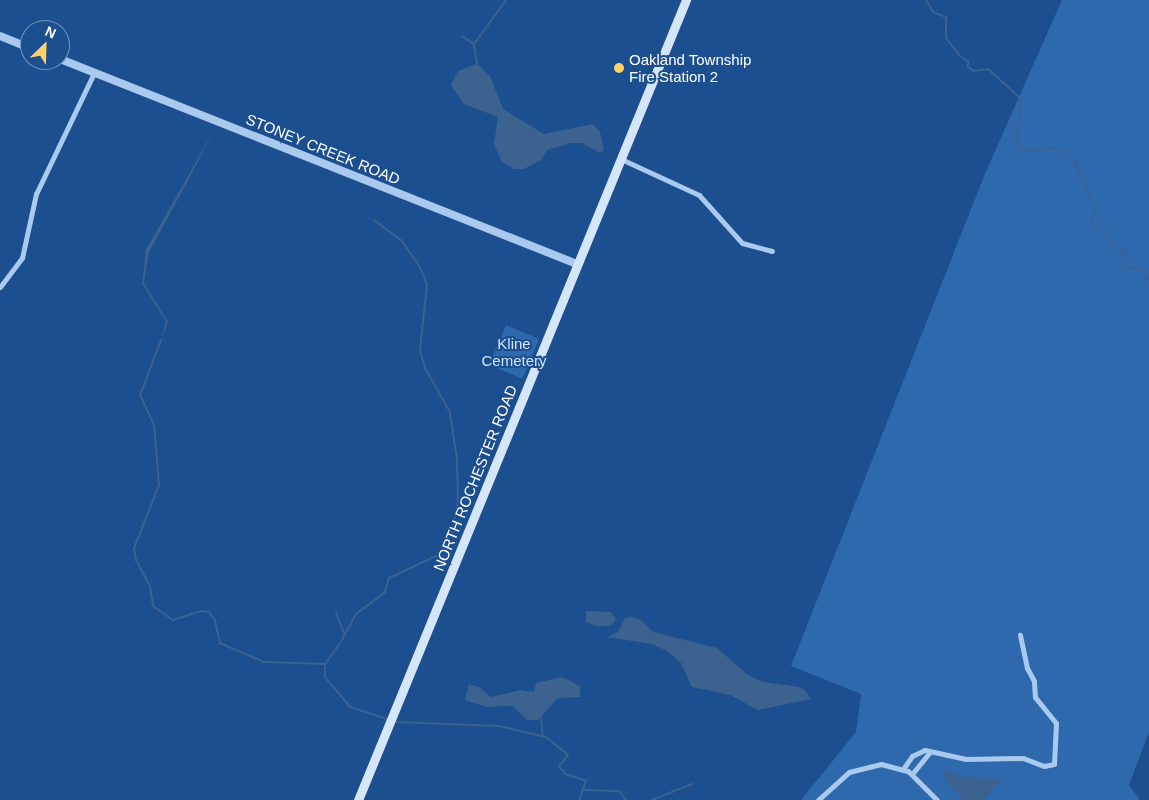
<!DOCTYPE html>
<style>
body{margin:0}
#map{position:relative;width:1149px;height:800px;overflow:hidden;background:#1b4f8f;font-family:Arial,sans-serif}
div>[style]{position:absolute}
.green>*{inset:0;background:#2e69ad;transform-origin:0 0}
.water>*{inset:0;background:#3c6290}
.stream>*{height:2px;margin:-1px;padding:0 1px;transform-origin:1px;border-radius:1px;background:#3c6290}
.minor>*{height:5px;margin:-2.5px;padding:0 2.5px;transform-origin:2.5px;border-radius:2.5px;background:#a9c9ee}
.tertiary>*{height:8px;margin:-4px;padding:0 4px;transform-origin:4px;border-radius:4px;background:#a9c9ee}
.secondary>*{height:9px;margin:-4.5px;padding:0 4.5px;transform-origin:4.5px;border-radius:4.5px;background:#d6e6fa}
.dots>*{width:14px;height:14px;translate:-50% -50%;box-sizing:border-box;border:2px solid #1b4f8f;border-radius:50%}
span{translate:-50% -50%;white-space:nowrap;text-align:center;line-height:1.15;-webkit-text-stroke:4px #1b4f8f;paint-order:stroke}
.poi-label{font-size:15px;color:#fff}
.left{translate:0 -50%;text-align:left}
.street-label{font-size:15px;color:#fff}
.park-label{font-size:15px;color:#cfe3fa}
.north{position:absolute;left:20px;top:20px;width:50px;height:50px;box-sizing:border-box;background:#1b4f8f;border:1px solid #7695bc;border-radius:50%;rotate:24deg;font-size:14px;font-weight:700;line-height:20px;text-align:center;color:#fff}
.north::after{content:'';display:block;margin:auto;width:18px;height:22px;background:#ffd166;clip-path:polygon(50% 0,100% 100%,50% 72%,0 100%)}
</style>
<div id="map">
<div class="green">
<i style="clip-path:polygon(1062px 0,1149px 0,1149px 732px,1129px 785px,1140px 800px,801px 800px,856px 732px,861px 694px,791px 666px,984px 176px)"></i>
<i style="left:506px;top:325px;width:36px;height:43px;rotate:23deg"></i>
</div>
<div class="water">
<i style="clip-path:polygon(473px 65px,480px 66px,490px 76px,503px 109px,544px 134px,593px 124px,600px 132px,604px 150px,600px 153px,582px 143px,571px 143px,547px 150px,541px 160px,524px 169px,514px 169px,502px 162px,494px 144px,498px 117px,464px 104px,451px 85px,458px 71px)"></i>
<i style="clip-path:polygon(214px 130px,191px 175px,149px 252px,144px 283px,168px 322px,161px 340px,166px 321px,142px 284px,146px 250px)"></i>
<i style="clip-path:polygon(586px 611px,611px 612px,616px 620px,610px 626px,596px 626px,586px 622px)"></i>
<i style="clip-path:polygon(631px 617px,641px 620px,653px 632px,717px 648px,748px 675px,763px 682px,799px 687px,805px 690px,811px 699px,758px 710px,730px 695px,692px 687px,681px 663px,667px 651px,652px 644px,607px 637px,618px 632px,625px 618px)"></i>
<i style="clip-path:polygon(562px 677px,580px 686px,580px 697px,558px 698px,538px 720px,527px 720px,513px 706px,487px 707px,465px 700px,469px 684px,479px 687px,491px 697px,520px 690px,534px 692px,536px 683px)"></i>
<i style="clip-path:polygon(947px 771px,963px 777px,1002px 779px,983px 800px,963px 800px,944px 778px,943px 772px)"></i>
</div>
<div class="stream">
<i style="left:926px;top:0;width:14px;rotate:60deg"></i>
<i style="left:933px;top:12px;width:14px;rotate:21deg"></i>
<i style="left:946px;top:17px;width:21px;rotate:90deg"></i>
<i style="left:946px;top:38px;width:23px;rotate:52deg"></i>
<i style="left:960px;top:56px;width:9px;rotate:32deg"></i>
<i style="left:968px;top:61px;width:6px;rotate:90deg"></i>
<i style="left:968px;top:67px;width:7px;rotate:34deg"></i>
<i style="left:974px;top:71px;width:14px;rotate:-8deg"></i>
<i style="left:988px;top:69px;width:43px;rotate:42.2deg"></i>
<i style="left:1020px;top:98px;width:22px;rotate:90deg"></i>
<i style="left:1020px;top:120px;width:12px;rotate:110deg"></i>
<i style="left:1016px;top:131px;width:15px;rotate:82deg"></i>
<i style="left:1018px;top:146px;width:9px;rotate:32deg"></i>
<i style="left:1026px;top:151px;width:28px;rotate:-6deg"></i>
<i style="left:1054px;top:148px;width:25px;rotate:32deg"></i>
<i style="left:1075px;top:161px;width:51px;rotate:66.9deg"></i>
<i style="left:1095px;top:208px;width:16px;rotate:101deg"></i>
<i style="left:1092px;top:224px;width:15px;rotate:37deg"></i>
<i style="left:1104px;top:233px;width:17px;rotate:54deg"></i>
<i style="left:1114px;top:247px;width:13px;rotate:23deg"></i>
<i style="left:1126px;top:252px;width:16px;rotate:94deg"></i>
<i style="left:1125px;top:268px;width:14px"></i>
<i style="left:1139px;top:268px;width:16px;rotate:50deg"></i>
<i style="left:462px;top:36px;width:14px;rotate:34deg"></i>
<i style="left:477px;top:65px;width:21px;rotate:-98deg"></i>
<i style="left:474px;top:44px;width:54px;rotate:-54deg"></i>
<i style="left:161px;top:340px;width:59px;rotate:110.9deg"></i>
<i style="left:140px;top:395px;width:33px;rotate:65deg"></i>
<i style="left:154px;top:425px;width:60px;rotate:85.2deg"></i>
<i style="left:159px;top:485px;width:68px;rotate:111.6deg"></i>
<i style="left:134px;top:548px;width:12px;rotate:81deg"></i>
<i style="left:136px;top:560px;width:30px;rotate:62deg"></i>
<i style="left:150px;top:586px;width:20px;rotate:81deg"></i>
<i style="left:153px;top:606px;width:24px;rotate:35deg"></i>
<i style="left:173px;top:620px;width:29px;rotate:-18deg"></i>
<i style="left:201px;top:611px;width:8px;rotate:7deg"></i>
<i style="left:209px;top:612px;width:10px;rotate:53deg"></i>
<i style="left:215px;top:620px;width:24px;rotate:78deg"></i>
<i style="left:220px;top:643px;width:48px;rotate:23.4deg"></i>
<i style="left:264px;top:662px;width:61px;rotate:1.9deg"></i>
<i style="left:325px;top:664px;width:26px;rotate:-54deg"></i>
<i style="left:336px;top:613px;width:22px;rotate:68deg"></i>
<i style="left:342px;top:640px;width:30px;rotate:-62deg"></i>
<i style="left:356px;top:614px;width:36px;rotate:-37deg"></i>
<i style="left:385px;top:592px;width:15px;rotate:-74deg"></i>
<i style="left:389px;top:578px;width:54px;rotate:-25.1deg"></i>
<i style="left:438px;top:555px;width:26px;rotate:-58deg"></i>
<i style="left:452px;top:533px;width:32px;rotate:-79deg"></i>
<i style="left:458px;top:502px;width:42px;rotate:-91.4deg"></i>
<i style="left:457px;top:460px;width:49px;rotate:-98.3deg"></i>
<i style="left:450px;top:412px;width:51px;rotate:-119.6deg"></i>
<i style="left:425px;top:368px;width:19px;rotate:-106deg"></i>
<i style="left:420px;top:350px;width:65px;rotate:-83.9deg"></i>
<i style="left:427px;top:285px;width:19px;rotate:-111deg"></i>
<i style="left:420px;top:267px;width:32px;rotate:-125deg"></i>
<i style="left:402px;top:241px;width:35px;rotate:-143deg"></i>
<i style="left:325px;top:664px;width:13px;rotate:90deg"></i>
<i style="left:325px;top:677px;width:39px;rotate:50deg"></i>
<i style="left:350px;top:707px;width:38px;rotate:18deg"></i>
<i style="left:541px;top:718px;width:18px;rotate:84deg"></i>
<i style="left:396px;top:722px;width:103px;rotate:2.2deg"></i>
<i style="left:499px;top:726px;width:48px;rotate:13.2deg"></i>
<i style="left:546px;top:737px;width:28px;rotate:39deg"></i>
<i style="left:568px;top:755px;width:14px;rotate:129deg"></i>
<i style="left:559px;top:766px;width:10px;rotate:53deg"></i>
<i style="left:565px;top:774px;width:22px;rotate:18deg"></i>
<i style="left:586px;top:781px;width:20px;rotate:110deg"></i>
<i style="left:585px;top:790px;width:34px;rotate:2deg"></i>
<i style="left:619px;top:791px;width:11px;rotate:52deg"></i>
<i style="left:652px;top:800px;width:43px;rotate:-21.8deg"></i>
</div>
<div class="minor">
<i style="left:621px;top:159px;width:86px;rotate:24.8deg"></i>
<i style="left:699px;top:195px;width:64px;rotate:48.1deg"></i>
<i style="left:742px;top:243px;width:31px;rotate:15deg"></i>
<i style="left:0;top:287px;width:36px;rotate:-53deg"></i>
<i style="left:22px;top:258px;width:66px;rotate:-77.7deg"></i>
<i style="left:36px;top:194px;width:134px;rotate:-64.4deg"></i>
<i style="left:903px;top:769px;width:16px;rotate:-55deg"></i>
<i style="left:912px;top:756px;width:14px;rotate:-25deg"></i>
<i style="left:925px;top:750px;width:42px;rotate:12.4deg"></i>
<i style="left:966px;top:759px;width:57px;rotate:-1deg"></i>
<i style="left:1023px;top:758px;width:22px;rotate:21deg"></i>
<i style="left:1044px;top:766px;width:10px;rotate:-11deg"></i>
<i style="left:1054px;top:764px;width:41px;rotate:-87.2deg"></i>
<i style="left:1056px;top:723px;width:33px;rotate:-129deg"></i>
<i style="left:1035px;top:697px;width:16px;rotate:-94deg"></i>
<i style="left:1034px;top:681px;width:15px;rotate:-118deg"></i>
<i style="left:1027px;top:668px;width:34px;rotate:-102deg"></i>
<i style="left:912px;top:774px;width:28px;rotate:-51deg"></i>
<i style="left:818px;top:800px;width:42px;rotate:-42.1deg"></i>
<i style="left:849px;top:772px;width:33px;rotate:-14deg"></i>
<i style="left:881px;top:764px;width:28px;rotate:15deg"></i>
<i style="left:908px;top:771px;width:41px;rotate:45deg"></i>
</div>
<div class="tertiary">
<i style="left:0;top:36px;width:32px;rotate:22deg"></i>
<i style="left:60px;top:59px;width:556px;rotate:21.63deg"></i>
</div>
<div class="secondary">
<i style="left:358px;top:800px;width:865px;rotate:-67.71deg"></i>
</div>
<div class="dots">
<i style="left:619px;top:68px;background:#ffd166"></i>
</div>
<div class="poi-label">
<span class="left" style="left:629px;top:68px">Oakland Township<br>Fire Station 2</span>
</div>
<div class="street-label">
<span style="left:323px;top:149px;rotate:22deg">STONEY CREEK ROAD</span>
<span style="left:475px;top:478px;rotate:-68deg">NORTH ROCHESTER ROAD</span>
</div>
<div class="park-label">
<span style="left:514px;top:352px">Kline<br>Cemetery</span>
</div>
<div class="north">N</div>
</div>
